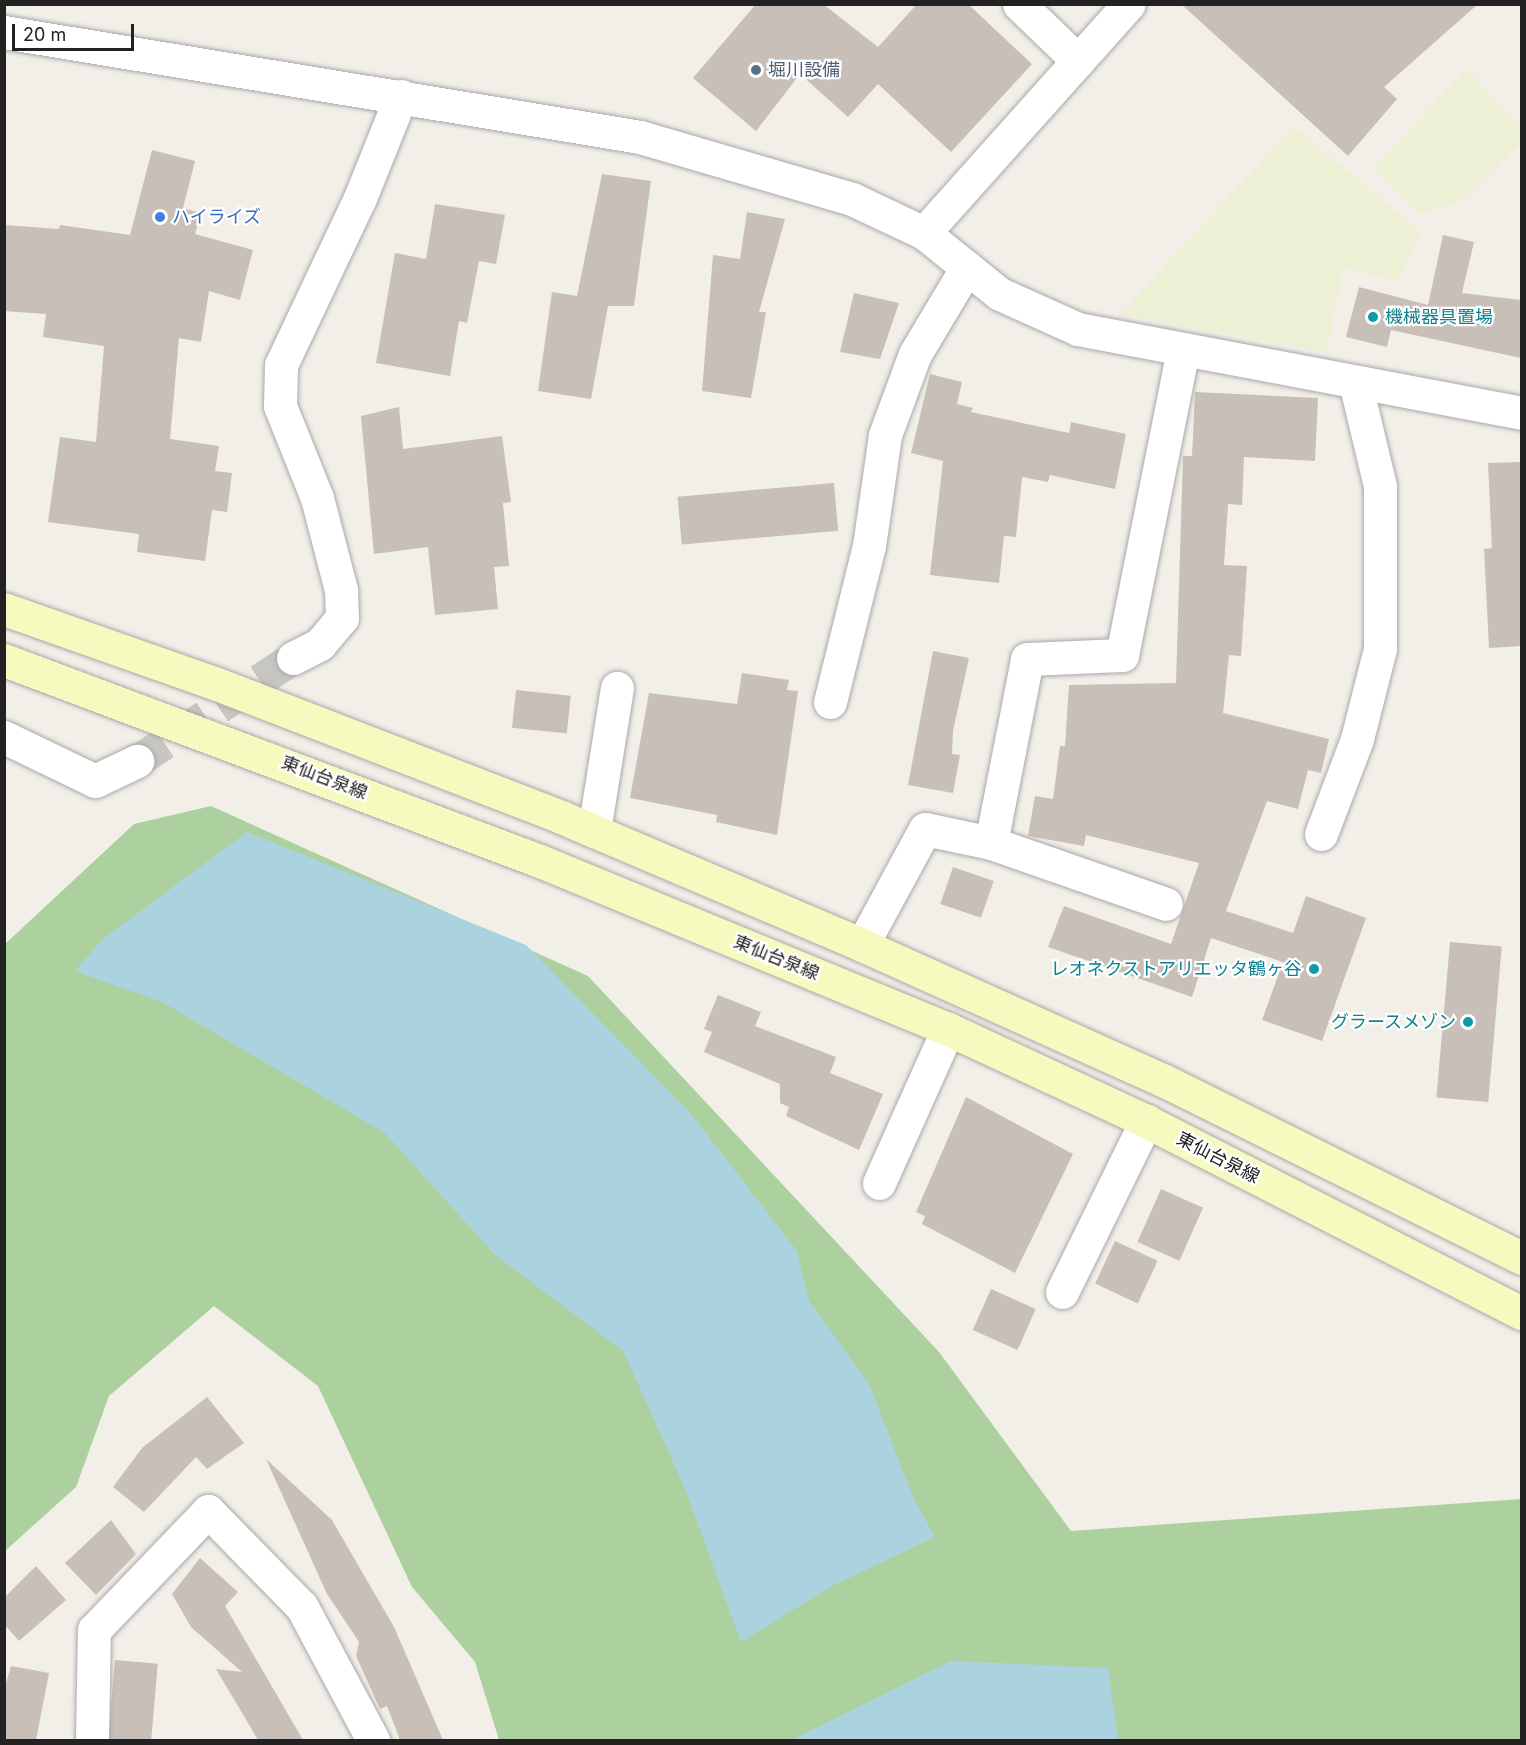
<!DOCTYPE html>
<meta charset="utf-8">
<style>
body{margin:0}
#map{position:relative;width:1526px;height:1745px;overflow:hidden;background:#f2efe9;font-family:Inter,"Noto Sans JP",sans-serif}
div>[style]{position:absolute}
.farmland>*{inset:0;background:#eef0d5}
.forest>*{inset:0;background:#add19e}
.water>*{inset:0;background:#aad3df}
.building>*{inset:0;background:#c7bfb8;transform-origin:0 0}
.street-tunnel>*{height:33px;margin-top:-16.5px;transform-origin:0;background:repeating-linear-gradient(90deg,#c8c6c1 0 33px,transparent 0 49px)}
.roads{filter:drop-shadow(0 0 2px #a9a9a9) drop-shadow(0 0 2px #a9a9a9)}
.street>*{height:33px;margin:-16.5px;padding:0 16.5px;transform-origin:16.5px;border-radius:16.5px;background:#fff}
.secondary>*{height:33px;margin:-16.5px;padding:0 16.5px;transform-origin:16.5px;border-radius:16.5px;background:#f7fabf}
.dots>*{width:16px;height:16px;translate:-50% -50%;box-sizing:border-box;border:3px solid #fff;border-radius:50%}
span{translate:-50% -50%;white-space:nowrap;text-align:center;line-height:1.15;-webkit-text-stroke:4.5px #fff;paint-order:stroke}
.service-label{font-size:18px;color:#4e5e75}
.left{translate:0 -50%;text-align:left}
.shop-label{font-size:18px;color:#366cbe}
.culture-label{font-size:18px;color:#0d838f}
.right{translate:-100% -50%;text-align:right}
.street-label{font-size:18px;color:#222}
.frame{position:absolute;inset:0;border:6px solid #222;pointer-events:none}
.scale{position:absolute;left:12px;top:24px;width:122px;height:27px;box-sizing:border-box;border:3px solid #222;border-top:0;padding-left:8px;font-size:18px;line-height:21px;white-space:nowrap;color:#222;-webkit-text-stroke:4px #fff;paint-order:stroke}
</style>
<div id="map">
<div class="farmland">
<i style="clip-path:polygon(1467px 68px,1521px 127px,1521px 143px,1462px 200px,1421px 215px,1374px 168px)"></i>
<i style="clip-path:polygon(1294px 126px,1421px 232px,1397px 282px,1343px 267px,1327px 352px,1120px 314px)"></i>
</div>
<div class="forest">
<i style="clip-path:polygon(211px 806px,588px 976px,939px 1352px,1071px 1531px,1521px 1499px,1521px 1740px,499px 1740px,475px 1662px,412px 1587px,318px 1386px,214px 1306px,109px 1396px,76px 1487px,5px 1551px,5px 944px,134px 824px)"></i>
</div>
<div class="water">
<i style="clip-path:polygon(247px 832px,526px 945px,692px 1115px,797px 1251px,809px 1301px,869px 1384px,913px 1497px,935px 1537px,832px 1586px,741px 1642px,684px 1486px,623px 1351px,495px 1255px,385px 1133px,162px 1002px,75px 971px,103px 939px)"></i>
<i style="clip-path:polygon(951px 1661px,1108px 1668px,1118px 1740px,792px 1740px)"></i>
</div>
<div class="building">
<i style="clip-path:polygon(756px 4px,823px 4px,878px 47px,917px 4px,968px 4px,1032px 64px,951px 152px,878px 84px,848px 117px,800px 74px,756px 131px,693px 78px)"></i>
<i style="clip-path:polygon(1181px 4px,1478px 4px,1384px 87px,1397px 99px,1348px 156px)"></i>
<i style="clip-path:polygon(152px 150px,195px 161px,183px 208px,201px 213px,195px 234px,253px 250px,240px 300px,209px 291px,201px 342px,179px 338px,170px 439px,219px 446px,215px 471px,232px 473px,227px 512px,212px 510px,205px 561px,137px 552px,139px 534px,48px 522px,60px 437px,96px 442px,104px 346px,43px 337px,46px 314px,4px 311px,4px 225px,59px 229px,60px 225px,130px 235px)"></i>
<i style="clip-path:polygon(602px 174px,651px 181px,634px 306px,608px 306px,591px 399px,538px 391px,552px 292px,577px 296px)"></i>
<i style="clip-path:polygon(435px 204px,505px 215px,496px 264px,479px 261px,467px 323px,459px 321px,450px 376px,376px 363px,395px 253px,426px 259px)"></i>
<i style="clip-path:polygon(747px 212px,785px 219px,759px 312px,766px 312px,751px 398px,702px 391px,713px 255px,740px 259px)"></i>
<i style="clip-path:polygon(1443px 235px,1474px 242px,1462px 293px,1521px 300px,1521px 358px,1391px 330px,1387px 347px,1346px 337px,1359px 287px,1428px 305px)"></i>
<i style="clip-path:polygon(854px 293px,899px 303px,880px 359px,840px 352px)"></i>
<i style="clip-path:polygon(930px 374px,962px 382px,957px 404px,973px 408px,971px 412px,1069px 433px,1071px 422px,1126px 434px,1115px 489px,1050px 475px,1048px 482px,1022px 477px,1016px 537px,1004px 536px,999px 583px,930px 575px,943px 461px,911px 453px)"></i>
<i style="clip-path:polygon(1195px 392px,1318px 398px,1315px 461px,1244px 457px,1242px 505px,1228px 504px,1224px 565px,1247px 566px,1241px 656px,1229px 655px,1223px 713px,1329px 739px,1321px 773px,1308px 770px,1298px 809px,1267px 801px,1226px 911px,1293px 933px,1306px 896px,1366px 918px,1322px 1041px,1262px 1020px,1283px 962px,1211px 938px,1192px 997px,1048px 947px,1064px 906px,1171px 944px,1199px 863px,1086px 835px,1084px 846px,1028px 836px,1035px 796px,1053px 799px,1060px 746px,1065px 746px,1069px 685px,1176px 683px,1183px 456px,1192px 456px)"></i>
<i style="clip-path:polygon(399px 407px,403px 449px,502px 436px,511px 502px,503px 503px,509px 566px,494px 567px,498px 609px,435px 615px,428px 547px,374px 554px,361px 416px)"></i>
<i style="clip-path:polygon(1521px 462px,1521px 646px,1489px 648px,1484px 549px,1492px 548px,1488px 463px)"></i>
<i style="left:834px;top:483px;width:48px;height:157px;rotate:85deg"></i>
<i style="clip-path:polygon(933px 651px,969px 658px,953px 731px,952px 754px,960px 755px,953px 793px,908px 785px)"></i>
<i style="clip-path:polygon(742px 673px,789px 680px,787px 690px,798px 691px,777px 835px,716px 822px,717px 815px,630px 798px,649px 693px,737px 704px)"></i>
<i style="left:516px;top:690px;width:55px;height:38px;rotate:6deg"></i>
<i style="left:953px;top:867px;width:43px;height:39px;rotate:19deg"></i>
<i style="left:1450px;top:942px;width:52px;height:156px;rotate:5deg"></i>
<i style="clip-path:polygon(718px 995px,761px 1012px,755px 1026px,836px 1057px,830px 1073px,883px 1094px,859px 1150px,786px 1116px,789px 1107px,780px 1103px,780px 1084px,704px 1052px,712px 1032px,704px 1029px)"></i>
<i style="clip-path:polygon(966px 1097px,1073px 1154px,1015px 1273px,922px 1224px,925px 1216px,916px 1212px)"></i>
<i style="left:1161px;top:1189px;width:46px;height:58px;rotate:24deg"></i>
<i style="left:1115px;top:1241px;width:47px;height:47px;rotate:25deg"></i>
<i style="left:991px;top:1289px;width:49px;height:45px;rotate:24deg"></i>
<i style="clip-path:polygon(207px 1397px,244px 1443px,207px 1469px,196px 1457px,144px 1512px,113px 1487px,142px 1448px)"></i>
<i style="clip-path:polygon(266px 1459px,332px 1520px,394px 1627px,443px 1740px,400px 1740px,387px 1706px,380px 1709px,356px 1656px,359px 1642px,327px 1594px)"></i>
<i style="clip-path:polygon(111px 1520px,136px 1554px,96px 1595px,65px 1563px)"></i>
<i style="clip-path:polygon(200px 1558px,238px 1592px,225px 1606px,303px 1740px,258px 1740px,216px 1669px,242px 1672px,191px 1627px,172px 1594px)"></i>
<i style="clip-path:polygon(36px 1566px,66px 1600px,19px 1641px,4px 1624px,4px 1598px)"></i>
<i style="left:115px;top:1660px;width:43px;height:80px;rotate:5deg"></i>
<i style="clip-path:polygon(11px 1666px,49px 1673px,36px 1740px,4px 1740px,4px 1690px)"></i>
</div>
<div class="street-tunnel">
<i style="left:137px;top:761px;width:187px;rotate:-33.4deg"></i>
</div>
<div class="roads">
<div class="street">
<i style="left:1019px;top:4px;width:82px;rotate:44deg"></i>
<i style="left:4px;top:32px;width:645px;rotate:9.37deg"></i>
<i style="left:640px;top:137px;width:221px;rotate:16.3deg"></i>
<i style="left:852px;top:199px;width:80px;rotate:25.3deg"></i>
<i style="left:924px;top:233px;width:97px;rotate:38.8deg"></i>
<i style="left:1000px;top:294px;width:85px;rotate:24.2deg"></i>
<i style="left:1078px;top:329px;width:452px;rotate:10.7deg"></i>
<i style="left:924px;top:233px;width:307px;rotate:-48.2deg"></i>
<i style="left:293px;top:658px;width:30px;rotate:-27deg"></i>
<i style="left:320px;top:644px;width:34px;rotate:-50deg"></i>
<i style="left:342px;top:618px;width:28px;rotate:-92deg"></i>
<i style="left:341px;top:590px;width:95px;rotate:-104.6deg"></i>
<i style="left:317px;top:498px;width:99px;rotate:-111.9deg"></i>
<i style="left:280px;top:406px;width:41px;rotate:-88.6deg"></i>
<i style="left:281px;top:365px;width:185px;rotate:-64.7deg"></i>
<i style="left:360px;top:198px;width:110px;rotate:-68.1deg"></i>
<i style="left:830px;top:702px;width:161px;rotate:-76deg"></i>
<i style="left:869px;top:546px;width:112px;rotate:-81.8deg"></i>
<i style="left:885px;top:435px;width:86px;rotate:-69.7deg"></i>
<i style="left:915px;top:354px;width:101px;rotate:-59.1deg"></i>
<i style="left:4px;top:737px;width:101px;rotate:25.8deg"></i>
<i style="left:95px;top:781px;width:47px;rotate:-25.5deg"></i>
<i style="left:594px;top:831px;width:145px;rotate:-80.9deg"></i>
<i style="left:1321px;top:834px;width:102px;rotate:-69.2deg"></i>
<i style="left:1357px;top:739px;width:93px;rotate:-75.7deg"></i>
<i style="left:1380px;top:649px;width:163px;rotate:-90deg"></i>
<i style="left:1380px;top:486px;width:107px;rotate:-103.5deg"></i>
<i style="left:991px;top:843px;width:187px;rotate:-78.9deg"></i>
<i style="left:1027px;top:659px;width:95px;rotate:-2.4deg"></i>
<i style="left:1122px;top:655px;width:312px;rotate:-78.7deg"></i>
<i style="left:862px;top:945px;width:132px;rotate:-61.5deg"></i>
<i style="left:925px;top:829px;width:67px;rotate:12deg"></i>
<i style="left:991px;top:843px;width:185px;rotate:19.2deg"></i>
<i style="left:879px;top:1183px;width:169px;rotate:-65.9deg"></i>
<i style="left:1062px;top:1292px;width:191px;rotate:-63.8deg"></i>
<i style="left:92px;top:1740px;width:110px;rotate:-89deg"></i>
<i style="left:94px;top:1630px;width:165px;rotate:-46.2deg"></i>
<i style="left:208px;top:1511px;width:134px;rotate:45.6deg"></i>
<i style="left:302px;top:1607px;width:151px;rotate:61.9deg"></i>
</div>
<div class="secondary">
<i style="left:4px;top:609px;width:226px;rotate:19.4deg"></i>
<i style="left:217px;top:684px;width:369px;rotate:21.1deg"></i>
<i style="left:561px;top:817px;width:327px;rotate:23deg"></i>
<i style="left:862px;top:945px;width:332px;rotate:24.2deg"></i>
<i style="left:1165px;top:1081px;width:398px;rotate:26.4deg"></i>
<i style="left:4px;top:660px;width:572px;rotate:20.56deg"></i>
<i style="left:540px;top:861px;width:441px;rotate:22.4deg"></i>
<i style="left:948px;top:1029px;width:218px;rotate:24.9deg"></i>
<i style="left:1146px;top:1121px;width:422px;rotate:27.1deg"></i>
</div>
</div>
<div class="dots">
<i style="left:756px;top:70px;background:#5c6f8a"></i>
<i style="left:160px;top:217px;background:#3f7fe0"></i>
<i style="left:1373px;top:317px;background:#0f9aa8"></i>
<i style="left:1314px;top:969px;background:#0f9aa8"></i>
<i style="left:1468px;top:1022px;background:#0f9aa8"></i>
</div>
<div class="service-label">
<span class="left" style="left:768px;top:70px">堀川設備</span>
</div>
<div class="shop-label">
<span class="left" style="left:172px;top:217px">ハイライズ</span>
</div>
<div class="culture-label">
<span class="left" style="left:1385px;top:317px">機械器具置場</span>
<span class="right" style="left:1302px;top:969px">レオネクストアリエッタ鶴ヶ谷</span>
<span class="right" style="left:1456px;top:1022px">グラースメゾン</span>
</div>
<div class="street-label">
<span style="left:324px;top:778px;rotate:21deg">東仙台泉線</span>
<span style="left:776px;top:958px;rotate:22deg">東仙台泉線</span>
<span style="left:1218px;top:1158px;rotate:27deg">東仙台泉線</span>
</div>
<div class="frame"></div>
<div class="scale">20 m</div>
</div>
